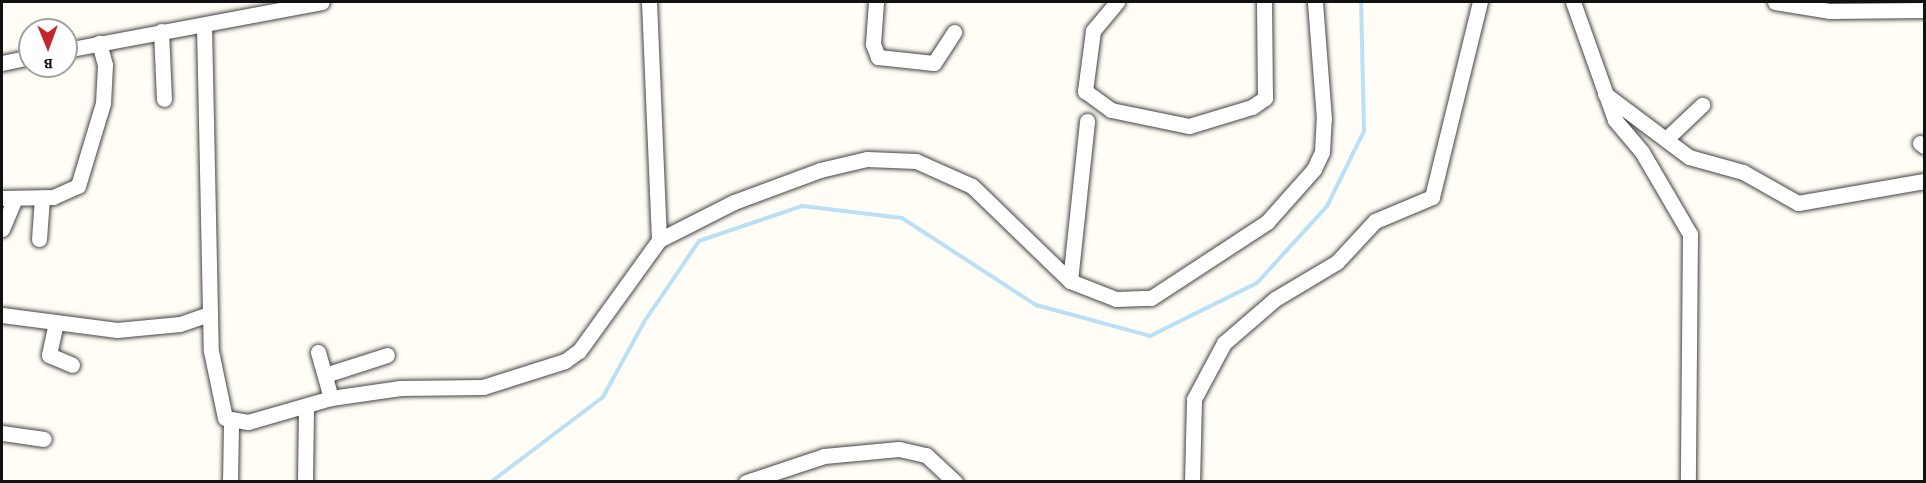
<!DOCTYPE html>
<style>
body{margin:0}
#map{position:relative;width:1926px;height:483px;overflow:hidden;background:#fffdf5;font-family:"Crimson Pro",serif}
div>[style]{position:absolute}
.stream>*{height:4px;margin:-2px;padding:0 2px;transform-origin:2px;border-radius:2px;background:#b9e0f7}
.roads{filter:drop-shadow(0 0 2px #444) drop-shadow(0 0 2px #444)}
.minor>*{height:15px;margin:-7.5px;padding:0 7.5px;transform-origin:7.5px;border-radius:7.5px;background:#fff}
span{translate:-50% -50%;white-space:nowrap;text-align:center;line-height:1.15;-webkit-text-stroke:6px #fff;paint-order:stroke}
.frame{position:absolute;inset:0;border:3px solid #111;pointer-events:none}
.north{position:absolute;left:18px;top:18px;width:60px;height:60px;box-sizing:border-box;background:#fff;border:2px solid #a0a0a0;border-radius:50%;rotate:179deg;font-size:16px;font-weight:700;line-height:24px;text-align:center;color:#111}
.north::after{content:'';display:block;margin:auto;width:21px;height:27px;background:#c4262e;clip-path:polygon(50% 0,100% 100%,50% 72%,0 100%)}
</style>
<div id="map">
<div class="stream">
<i style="left:491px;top:482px;width:141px;rotate:-37.2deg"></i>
<i style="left:603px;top:397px;width:85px;rotate:-61.3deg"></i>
<i style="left:644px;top:322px;width:98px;rotate:-55.8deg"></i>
<i style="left:699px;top:241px;width:109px;rotate:-18.8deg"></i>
<i style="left:802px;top:206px;width:101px;rotate:6.8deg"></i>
<i style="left:902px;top:218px;width:160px;rotate:33deg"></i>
<i style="left:1036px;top:305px;width:118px;rotate:15.2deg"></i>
<i style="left:1150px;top:336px;width:119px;rotate:-26.4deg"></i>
<i style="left:1257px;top:283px;width:104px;rotate:-47.7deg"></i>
<i style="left:1327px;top:206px;width:84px;rotate:-63.7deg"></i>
<i style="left:1364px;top:131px;width:129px;rotate:-91.3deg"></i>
</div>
<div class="roads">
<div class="minor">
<i style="left:876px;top:2px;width:42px;rotate:94.1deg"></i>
<i style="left:873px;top:44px;width:14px;rotate:69deg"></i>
<i style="left:878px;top:57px;width:56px;rotate:6.1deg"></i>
<i style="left:934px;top:63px;width:37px;rotate:-57deg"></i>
<i style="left:1117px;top:2px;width:38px;rotate:130deg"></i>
<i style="left:1093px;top:31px;width:61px;rotate:97.6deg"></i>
<i style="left:1085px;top:91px;width:32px;rotate:36deg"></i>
<i style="left:1111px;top:110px;width:80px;rotate:11.6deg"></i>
<i style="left:1189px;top:126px;width:66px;rotate:-16.8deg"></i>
<i style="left:1252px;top:107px;width:16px;rotate:-35deg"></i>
<i style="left:1265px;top:98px;width:96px;rotate:-90.6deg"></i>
<i style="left:1573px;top:2px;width:125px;rotate:70.4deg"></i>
<i style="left:1615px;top:120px;width:42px;rotate:49.8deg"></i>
<i style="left:1642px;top:152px;width:95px;rotate:59.7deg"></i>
<i style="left:1690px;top:234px;width:248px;rotate:90.5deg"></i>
<i style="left:1775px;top:2px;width:56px;rotate:9.3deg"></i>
<i style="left:1830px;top:11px;width:94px;rotate:-0.6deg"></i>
<i style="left:204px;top:26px;width:325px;rotate:88.8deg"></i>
<i style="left:211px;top:351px;width:68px;rotate:78.2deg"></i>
<i style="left:225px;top:418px;width:23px;rotate:10deg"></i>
<i style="left:248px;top:422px;width:86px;rotate:-16.1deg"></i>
<i style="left:331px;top:398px;width:70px;rotate:-8.2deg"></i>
<i style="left:400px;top:388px;width:83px;rotate:-0.7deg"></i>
<i style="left:483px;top:387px;width:86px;rotate:-17.6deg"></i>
<i style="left:565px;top:361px;width:17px;rotate:-36deg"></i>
<i style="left:579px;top:351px;width:137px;rotate:-54.2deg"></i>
<i style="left:659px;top:240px;width:238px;rotate:-92.4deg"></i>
<i style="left:161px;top:31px;width:68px;rotate:87.5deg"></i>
<i style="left:66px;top:50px;width:260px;rotate:-10.6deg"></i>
<i style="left:2px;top:63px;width:29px;rotate:-12deg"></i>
<i style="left:1605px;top:94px;width:105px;rotate:36.9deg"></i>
<i style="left:1689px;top:157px;width:56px;rotate:15.5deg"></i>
<i style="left:1743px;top:172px;width:63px;rotate:29.4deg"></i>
<i style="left:1798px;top:203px;width:128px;rotate:-9.9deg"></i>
<i style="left:1666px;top:139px;width:50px;rotate:-43.4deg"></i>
<i style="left:1920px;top:143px;width:5px;rotate:37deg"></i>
<i style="left:2px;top:198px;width:51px;rotate:-1.1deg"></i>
<i style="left:53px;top:197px;width:27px;rotate:-24deg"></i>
<i style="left:78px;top:186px;width:87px;rotate:-73.2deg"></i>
<i style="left:103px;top:103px;width:38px;rotate:-87deg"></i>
<i style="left:105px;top:65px;width:23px;rotate:-105deg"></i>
<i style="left:2px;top:229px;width:33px;rotate:-67deg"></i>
<i style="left:39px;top:239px;width:41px;rotate:-85.8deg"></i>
<i style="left:659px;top:240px;width:84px;rotate:-26.9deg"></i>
<i style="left:734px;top:202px;width:92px;rotate:-20.4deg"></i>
<i style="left:820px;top:170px;width:48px;rotate:-13.2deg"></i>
<i style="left:867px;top:159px;width:49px;rotate:2.3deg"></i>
<i style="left:916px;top:161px;width:61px;rotate:24.1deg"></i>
<i style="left:972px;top:186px;width:136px;rotate:44.1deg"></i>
<i style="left:1070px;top:281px;width:49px;rotate:21.4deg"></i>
<i style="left:1116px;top:299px;width:35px;rotate:-2deg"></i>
<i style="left:1151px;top:298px;width:139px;rotate:-33.2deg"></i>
<i style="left:1267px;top:222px;width:71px;rotate:-48.4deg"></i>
<i style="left:1314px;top:169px;width:19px;rotate:-65deg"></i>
<i style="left:1322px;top:152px;width:33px;rotate:-87deg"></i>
<i style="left:1324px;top:119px;width:117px;rotate:-94.4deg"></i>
<i style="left:1070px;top:281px;width:161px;rotate:-83.9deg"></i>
<i style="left:2px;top:315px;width:116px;rotate:7.4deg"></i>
<i style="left:117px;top:330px;width:63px;rotate:-5.4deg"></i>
<i style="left:180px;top:324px;width:31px;rotate:-19deg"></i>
<i style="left:56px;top:322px;width:34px;rotate:102deg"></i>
<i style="left:49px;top:355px;width:25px;rotate:23deg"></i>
<i style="left:318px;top:352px;width:48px;rotate:74.2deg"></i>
<i style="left:325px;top:375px;width:65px;rotate:-17.9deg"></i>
<i style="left:2px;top:433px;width:42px;rotate:8.1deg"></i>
<i style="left:230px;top:482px;width:60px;rotate:-89deg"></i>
<i style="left:305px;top:482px;width:76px;rotate:-89.2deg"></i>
<i style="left:746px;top:482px;width:82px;rotate:-18.4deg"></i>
<i style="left:824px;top:456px;width:75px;rotate:-5.3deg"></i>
<i style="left:899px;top:449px;width:28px;rotate:13deg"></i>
<i style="left:926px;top:455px;width:40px;rotate:43deg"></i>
<i style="left:1192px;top:482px;width:83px;rotate:-88.6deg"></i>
<i style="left:1194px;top:399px;width:64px;rotate:-61.8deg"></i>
<i style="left:1224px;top:343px;width:67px;rotate:-40.8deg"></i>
<i style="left:1275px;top:299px;width:72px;rotate:-30.8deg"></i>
<i style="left:1337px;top:262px;width:56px;rotate:-47.2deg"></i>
<i style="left:1375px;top:221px;width:62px;rotate:-22.8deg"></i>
<i style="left:1432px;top:197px;width:201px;rotate:-76.2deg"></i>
</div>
</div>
<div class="frame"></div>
<div class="north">B</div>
</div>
